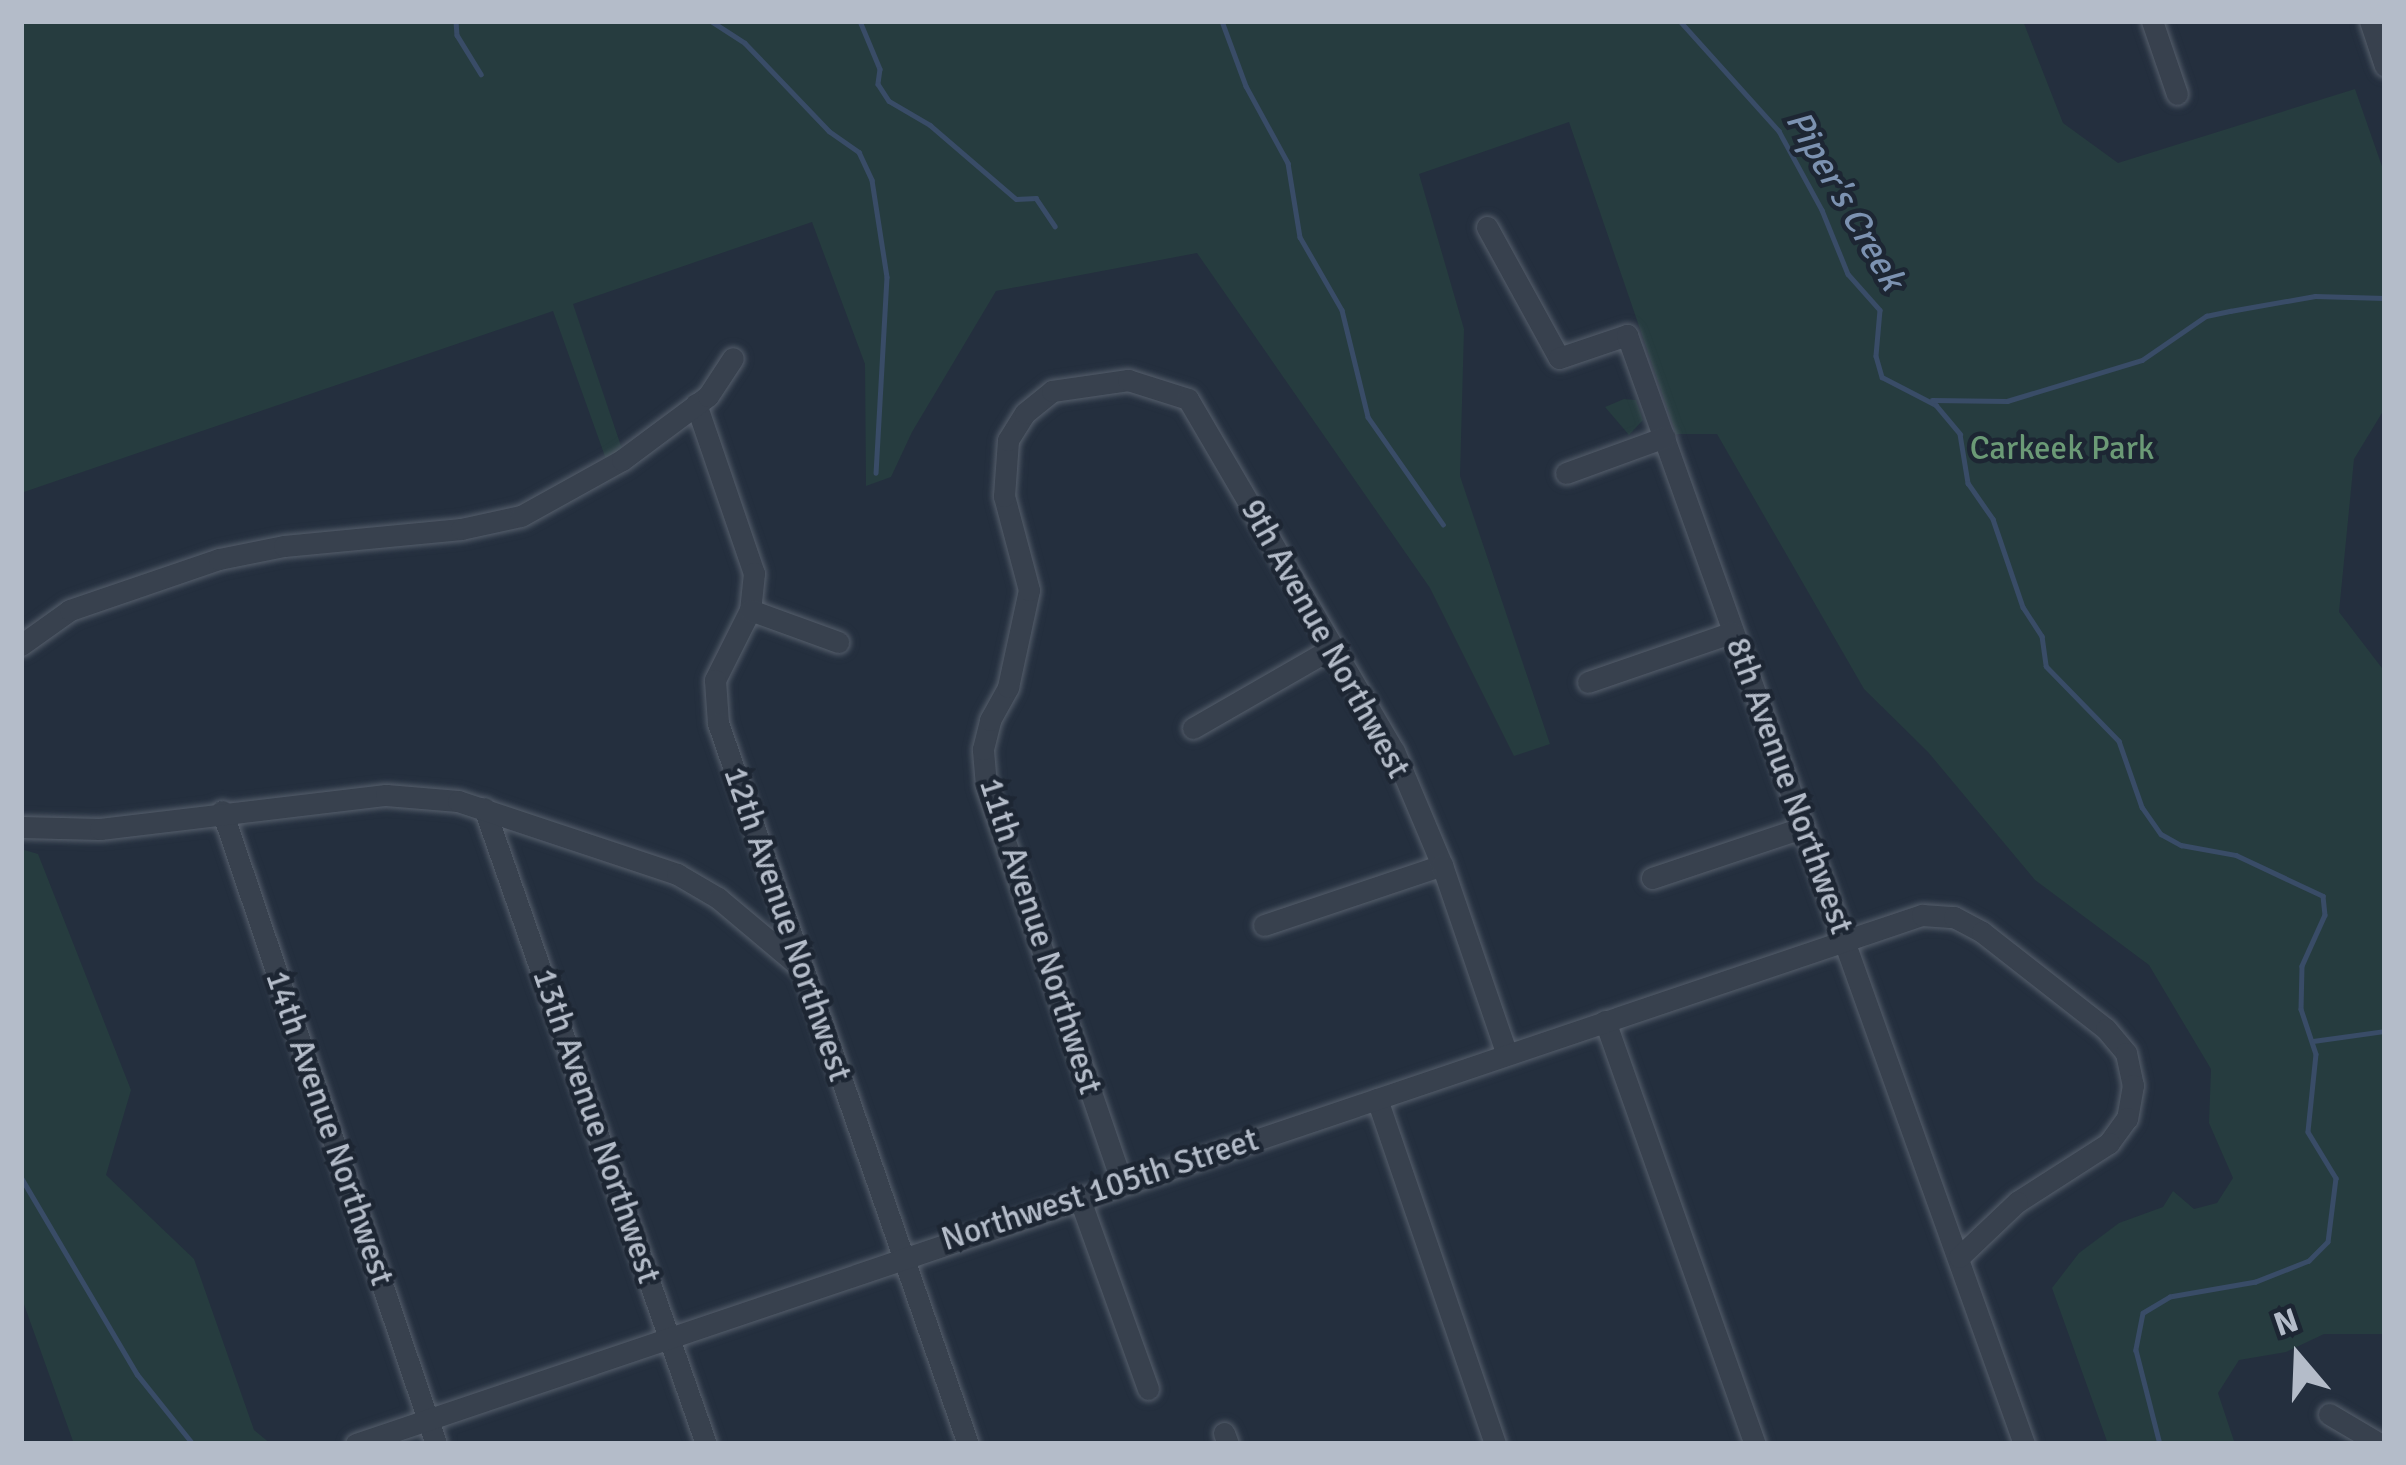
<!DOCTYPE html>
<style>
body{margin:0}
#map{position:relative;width:2406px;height:1465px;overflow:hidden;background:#242f3e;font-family:Signika,sans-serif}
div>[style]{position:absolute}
.green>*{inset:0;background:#263c3f}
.stream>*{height:4.5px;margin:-2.25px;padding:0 2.25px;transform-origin:2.25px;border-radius:2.25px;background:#394c67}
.roads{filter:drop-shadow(0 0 3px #565f6c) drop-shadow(0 0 3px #565f6c)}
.minor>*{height:21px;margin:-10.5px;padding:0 10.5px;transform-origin:10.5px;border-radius:10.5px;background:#38414e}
span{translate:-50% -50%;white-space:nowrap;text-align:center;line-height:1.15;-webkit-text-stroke:9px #1d2633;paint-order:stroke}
.park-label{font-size:33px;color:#6b9a76}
.street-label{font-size:33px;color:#b4bcc9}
.water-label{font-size:36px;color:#7c92b1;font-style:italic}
.frame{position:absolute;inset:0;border:24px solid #b4bcc9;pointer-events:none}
.north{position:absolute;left:2238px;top:1297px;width:120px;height:120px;-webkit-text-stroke:9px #1d2633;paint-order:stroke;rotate:341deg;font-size:33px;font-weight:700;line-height:48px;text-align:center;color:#b4bcc9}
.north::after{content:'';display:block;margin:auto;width:42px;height:54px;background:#b4bcc9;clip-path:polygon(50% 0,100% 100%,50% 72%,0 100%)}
</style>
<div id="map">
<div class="green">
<i style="clip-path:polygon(21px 21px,2023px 21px,2063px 123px,2118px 163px,2355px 89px,2385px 175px,2385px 408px,2354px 459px,2339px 612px,2385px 672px,2385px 1334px,2324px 1334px,2286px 1352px,2239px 1360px,2218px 1393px,2235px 1444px,2108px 1444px,2052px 1288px,2079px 1253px,2119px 1223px,2163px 1207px,2173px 1191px,2194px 1209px,2217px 1203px,2233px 1178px,2209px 1123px,2211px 1069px,2149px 965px,2035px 880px,1928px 752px,1864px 689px,1717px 434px,1676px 434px,1569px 122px,1419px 174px,1464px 329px,1460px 476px,1550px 744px,1514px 756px,1430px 588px,1197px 253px,996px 291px,912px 432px,891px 477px,866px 486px,865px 364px,812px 222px,573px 304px,622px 449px,607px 462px,553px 311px,21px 493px)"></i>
<i style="clip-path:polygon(1624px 399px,1636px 400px,1643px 420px,1629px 435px,1605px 407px)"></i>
<i style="clip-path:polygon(21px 849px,38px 854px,131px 1090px,106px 1175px,194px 1259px,254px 1430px,271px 1444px,74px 1444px,21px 1296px)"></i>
</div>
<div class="stream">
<i style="left:456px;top:21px;width:14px;rotate:86deg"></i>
<i style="left:457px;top:35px;width:46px;rotate:58.4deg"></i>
<i style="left:711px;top:21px;width:40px;rotate:32.9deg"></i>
<i style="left:745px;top:43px;width:122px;rotate:46.3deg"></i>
<i style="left:829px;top:131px;width:37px;rotate:35deg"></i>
<i style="left:859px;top:152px;width:31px;rotate:65deg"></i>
<i style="left:872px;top:180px;width:98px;rotate:81.2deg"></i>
<i style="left:887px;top:277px;width:196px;rotate:93.2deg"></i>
<i style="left:860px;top:21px;width:52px;rotate:67.4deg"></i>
<i style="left:880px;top:69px;width:15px;rotate:98deg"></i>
<i style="left:878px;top:84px;width:20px;rotate:57deg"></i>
<i style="left:889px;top:101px;width:48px;rotate:30.3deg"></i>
<i style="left:930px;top:125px;width:113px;rotate:40.7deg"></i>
<i style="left:1016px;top:199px;width:20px;rotate:-3deg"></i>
<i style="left:1036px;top:198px;width:34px;rotate:56deg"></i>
<i style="left:1222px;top:21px;width:69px;rotate:69.7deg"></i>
<i style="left:1246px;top:86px;width:88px;rotate:61.4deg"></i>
<i style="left:1288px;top:163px;width:75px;rotate:80.8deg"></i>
<i style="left:1300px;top:237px;width:84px;rotate:60.1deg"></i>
<i style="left:1342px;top:310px;width:110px;rotate:76.3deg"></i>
<i style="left:1368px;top:417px;width:131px;rotate:55deg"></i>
<i style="left:1680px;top:21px;width:148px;rotate:48deg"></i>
<i style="left:1779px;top:131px;width:90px;rotate:61.4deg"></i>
<i style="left:1822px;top:210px;width:69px;rotate:67.9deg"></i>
<i style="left:1848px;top:274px;width:48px;rotate:48.4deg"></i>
<i style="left:1880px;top:310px;width:46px;rotate:95deg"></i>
<i style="left:1876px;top:356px;width:22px;rotate:74deg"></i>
<i style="left:1882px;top:377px;width:61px;rotate:27.4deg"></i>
<i style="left:1936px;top:405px;width:38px;rotate:50deg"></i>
<i style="left:1960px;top:434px;width:50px;rotate:80.7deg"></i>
<i style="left:1968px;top:483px;width:44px;rotate:55.2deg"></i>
<i style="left:1993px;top:519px;width:93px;rotate:71.2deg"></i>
<i style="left:2023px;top:607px;width:35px;rotate:57deg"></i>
<i style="left:2042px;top:636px;width:30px;rotate:82deg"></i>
<i style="left:2046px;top:666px;width:105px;rotate:45.8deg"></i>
<i style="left:2119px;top:741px;width:70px;rotate:70.8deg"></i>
<i style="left:2142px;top:807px;width:33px;rotate:55deg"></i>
<i style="left:2161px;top:834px;width:23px;rotate:29deg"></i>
<i style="left:2181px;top:845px;width:56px;rotate:10.3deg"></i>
<i style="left:2236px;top:855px;width:96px;rotate:25.2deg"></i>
<i style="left:2323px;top:896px;width:19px;rotate:84deg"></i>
<i style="left:2325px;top:915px;width:56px;rotate:114.3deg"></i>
<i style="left:2302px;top:966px;width:43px;rotate:91.3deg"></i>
<i style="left:2301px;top:1009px;width:47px;rotate:71.6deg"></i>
<i style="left:2316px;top:1054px;width:78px;rotate:95.9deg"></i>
<i style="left:2308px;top:1132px;width:54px;rotate:58.7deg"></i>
<i style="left:2336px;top:1178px;width:64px;rotate:97.1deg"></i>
<i style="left:2328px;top:1242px;width:27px;rotate:135deg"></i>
<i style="left:2309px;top:1261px;width:57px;rotate:158.4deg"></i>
<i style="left:2256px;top:1282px;width:87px;rotate:170.1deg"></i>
<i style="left:2170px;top:1297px;width:31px;rotate:149deg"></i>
<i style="left:2143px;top:1313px;width:38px;rotate:101deg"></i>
<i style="left:2136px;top:1350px;width:97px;rotate:75.7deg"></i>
<i style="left:1932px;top:400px;width:75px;rotate:0.8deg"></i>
<i style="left:2007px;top:401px;width:141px;rotate:-16.9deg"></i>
<i style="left:2142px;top:360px;width:78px;rotate:-34.5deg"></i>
<i style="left:2206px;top:316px;width:25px;rotate:-12deg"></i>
<i style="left:2230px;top:311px;width:86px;rotate:-10deg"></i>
<i style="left:2315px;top:296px;width:70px;rotate:1.6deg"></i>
<i style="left:2313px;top:1041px;width:73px;rotate:-7.9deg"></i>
<i style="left:21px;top:1177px;width:229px;rotate:59.5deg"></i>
<i style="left:137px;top:1374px;width:90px;rotate:51.3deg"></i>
</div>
<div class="roads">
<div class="minor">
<i style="left:2152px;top:21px;width:77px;rotate:71.1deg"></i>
<i style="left:2370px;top:21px;width:47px;rotate:71.6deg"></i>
<i style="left:1487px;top:227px;width:149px;rotate:61.2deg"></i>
<i style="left:1559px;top:358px;width:72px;rotate:-18.7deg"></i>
<i style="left:1627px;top:335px;width:1178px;rotate:70.3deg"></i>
<i style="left:696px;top:404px;width:179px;rotate:71.1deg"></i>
<i style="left:754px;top:573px;width:37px;rotate:96deg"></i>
<i style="left:750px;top:610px;width:78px;rotate:116.6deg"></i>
<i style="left:715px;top:680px;width:43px;rotate:86deg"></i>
<i style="left:718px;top:723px;width:763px;rotate:70.88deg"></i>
<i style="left:1566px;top:473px;width:105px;rotate:-20deg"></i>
<i style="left:750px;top:610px;width:94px;rotate:20deg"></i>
<i style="left:21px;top:645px;width:60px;rotate:-35.5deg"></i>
<i style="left:70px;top:610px;width:157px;rotate:-18.9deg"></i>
<i style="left:219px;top:559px;width:66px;rotate:-11.3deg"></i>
<i style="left:284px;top:546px;width:178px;rotate:-5.5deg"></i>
<i style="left:461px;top:529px;width:61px;rotate:-12.2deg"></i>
<i style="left:521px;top:516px;width:115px;rotate:-29deg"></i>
<i style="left:622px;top:460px;width:107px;rotate:-36.7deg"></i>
<i style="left:708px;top:396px;width:45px;rotate:-56.7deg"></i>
<i style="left:1588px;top:682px;width:153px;rotate:-19deg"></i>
<i style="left:1193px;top:728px;width:160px;rotate:-29.9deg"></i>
<i style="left:484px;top:808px;width:674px;rotate:70.76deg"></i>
<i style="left:222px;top:811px;width:668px;rotate:71.32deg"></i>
<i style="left:21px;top:827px;width:79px;rotate:1.5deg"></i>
<i style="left:100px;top:829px;width:288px;rotate:-6.8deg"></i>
<i style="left:386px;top:795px;width:72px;rotate:4.8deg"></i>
<i style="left:458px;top:801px;width:231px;rotate:18.4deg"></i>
<i style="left:677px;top:874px;width:48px;rotate:30.3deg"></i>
<i style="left:718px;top:898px;width:106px;rotate:40deg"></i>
<i style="left:1652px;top:878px;width:160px;rotate:-18.5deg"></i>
<i style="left:1264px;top:925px;width:188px;rotate:-18.6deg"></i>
<i style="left:1605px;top:1021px;width:449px;rotate:70.5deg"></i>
<i style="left:1377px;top:1099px;width:365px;rotate:71.1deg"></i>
<i style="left:1122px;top:1183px;width:421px;rotate:-108.9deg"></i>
<i style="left:986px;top:785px;width:36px;rotate:-95deg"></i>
<i style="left:983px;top:749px;width:30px;rotate:-76deg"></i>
<i style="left:990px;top:720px;width:38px;rotate:-61deg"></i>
<i style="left:1008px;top:687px;width:99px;rotate:-77.8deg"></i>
<i style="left:1029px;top:590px;width:97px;rotate:-104.9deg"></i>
<i style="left:1004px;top:496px;width:56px;rotate:-85.9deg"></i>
<i style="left:1008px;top:440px;width:32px;rotate:-58deg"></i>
<i style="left:1025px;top:413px;width:35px;rotate:-39deg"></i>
<i style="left:1052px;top:391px;width:77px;rotate:-8.2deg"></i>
<i style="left:1128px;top:380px;width:63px;rotate:17.6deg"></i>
<i style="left:1188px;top:399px;width:408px;rotate:59.7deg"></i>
<i style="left:1394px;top:751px;width:124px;rotate:67.2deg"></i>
<i style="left:1442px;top:865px;width:198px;rotate:71.1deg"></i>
<i style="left:1079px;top:1197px;width:204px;rotate:70.2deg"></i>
<i style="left:2329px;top:1414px;width:59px;rotate:30.5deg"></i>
<i style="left:1224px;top:1433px;width:12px;rotate:70deg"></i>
<i style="left:356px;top:1444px;width:1653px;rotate:-18.67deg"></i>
<i style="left:1922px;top:915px;width:32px;rotate:4deg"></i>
<i style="left:1954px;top:917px;width:32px;rotate:28deg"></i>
<i style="left:1982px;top:932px;width:157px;rotate:38deg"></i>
<i style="left:2106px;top:1029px;width:31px;rotate:50deg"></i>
<i style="left:2126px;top:1053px;width:33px;rotate:78deg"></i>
<i style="left:2133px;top:1085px;width:34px;rotate:100deg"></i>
<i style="left:2127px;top:1118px;width:31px;rotate:126deg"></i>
<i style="left:2109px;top:1143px;width:109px;rotate:147.3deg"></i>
<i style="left:2017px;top:1202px;width:80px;rotate:136.5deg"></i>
</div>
</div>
<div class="park-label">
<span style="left:2062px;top:449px">Carkeek Park</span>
</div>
<div class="street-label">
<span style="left:1325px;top:639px;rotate:61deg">9th Avenue Northwest</span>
<span style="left:1789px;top:786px;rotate:70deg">8th Avenue Northwest</span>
<span style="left:787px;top:924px;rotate:71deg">12th Avenue Northwest</span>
<span style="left:1040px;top:936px;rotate:72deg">11th Avenue Northwest</span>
<span style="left:596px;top:1126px;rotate:71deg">13th Avenue Northwest</span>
<span style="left:329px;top:1128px;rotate:71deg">14th Avenue Northwest</span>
<span style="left:1100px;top:1190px;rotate:-18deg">Northwest 105th Street</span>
</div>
<div class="water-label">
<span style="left:1845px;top:200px;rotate:60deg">Piper's Creek</span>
</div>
<div class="frame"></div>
<div class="north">N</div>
</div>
